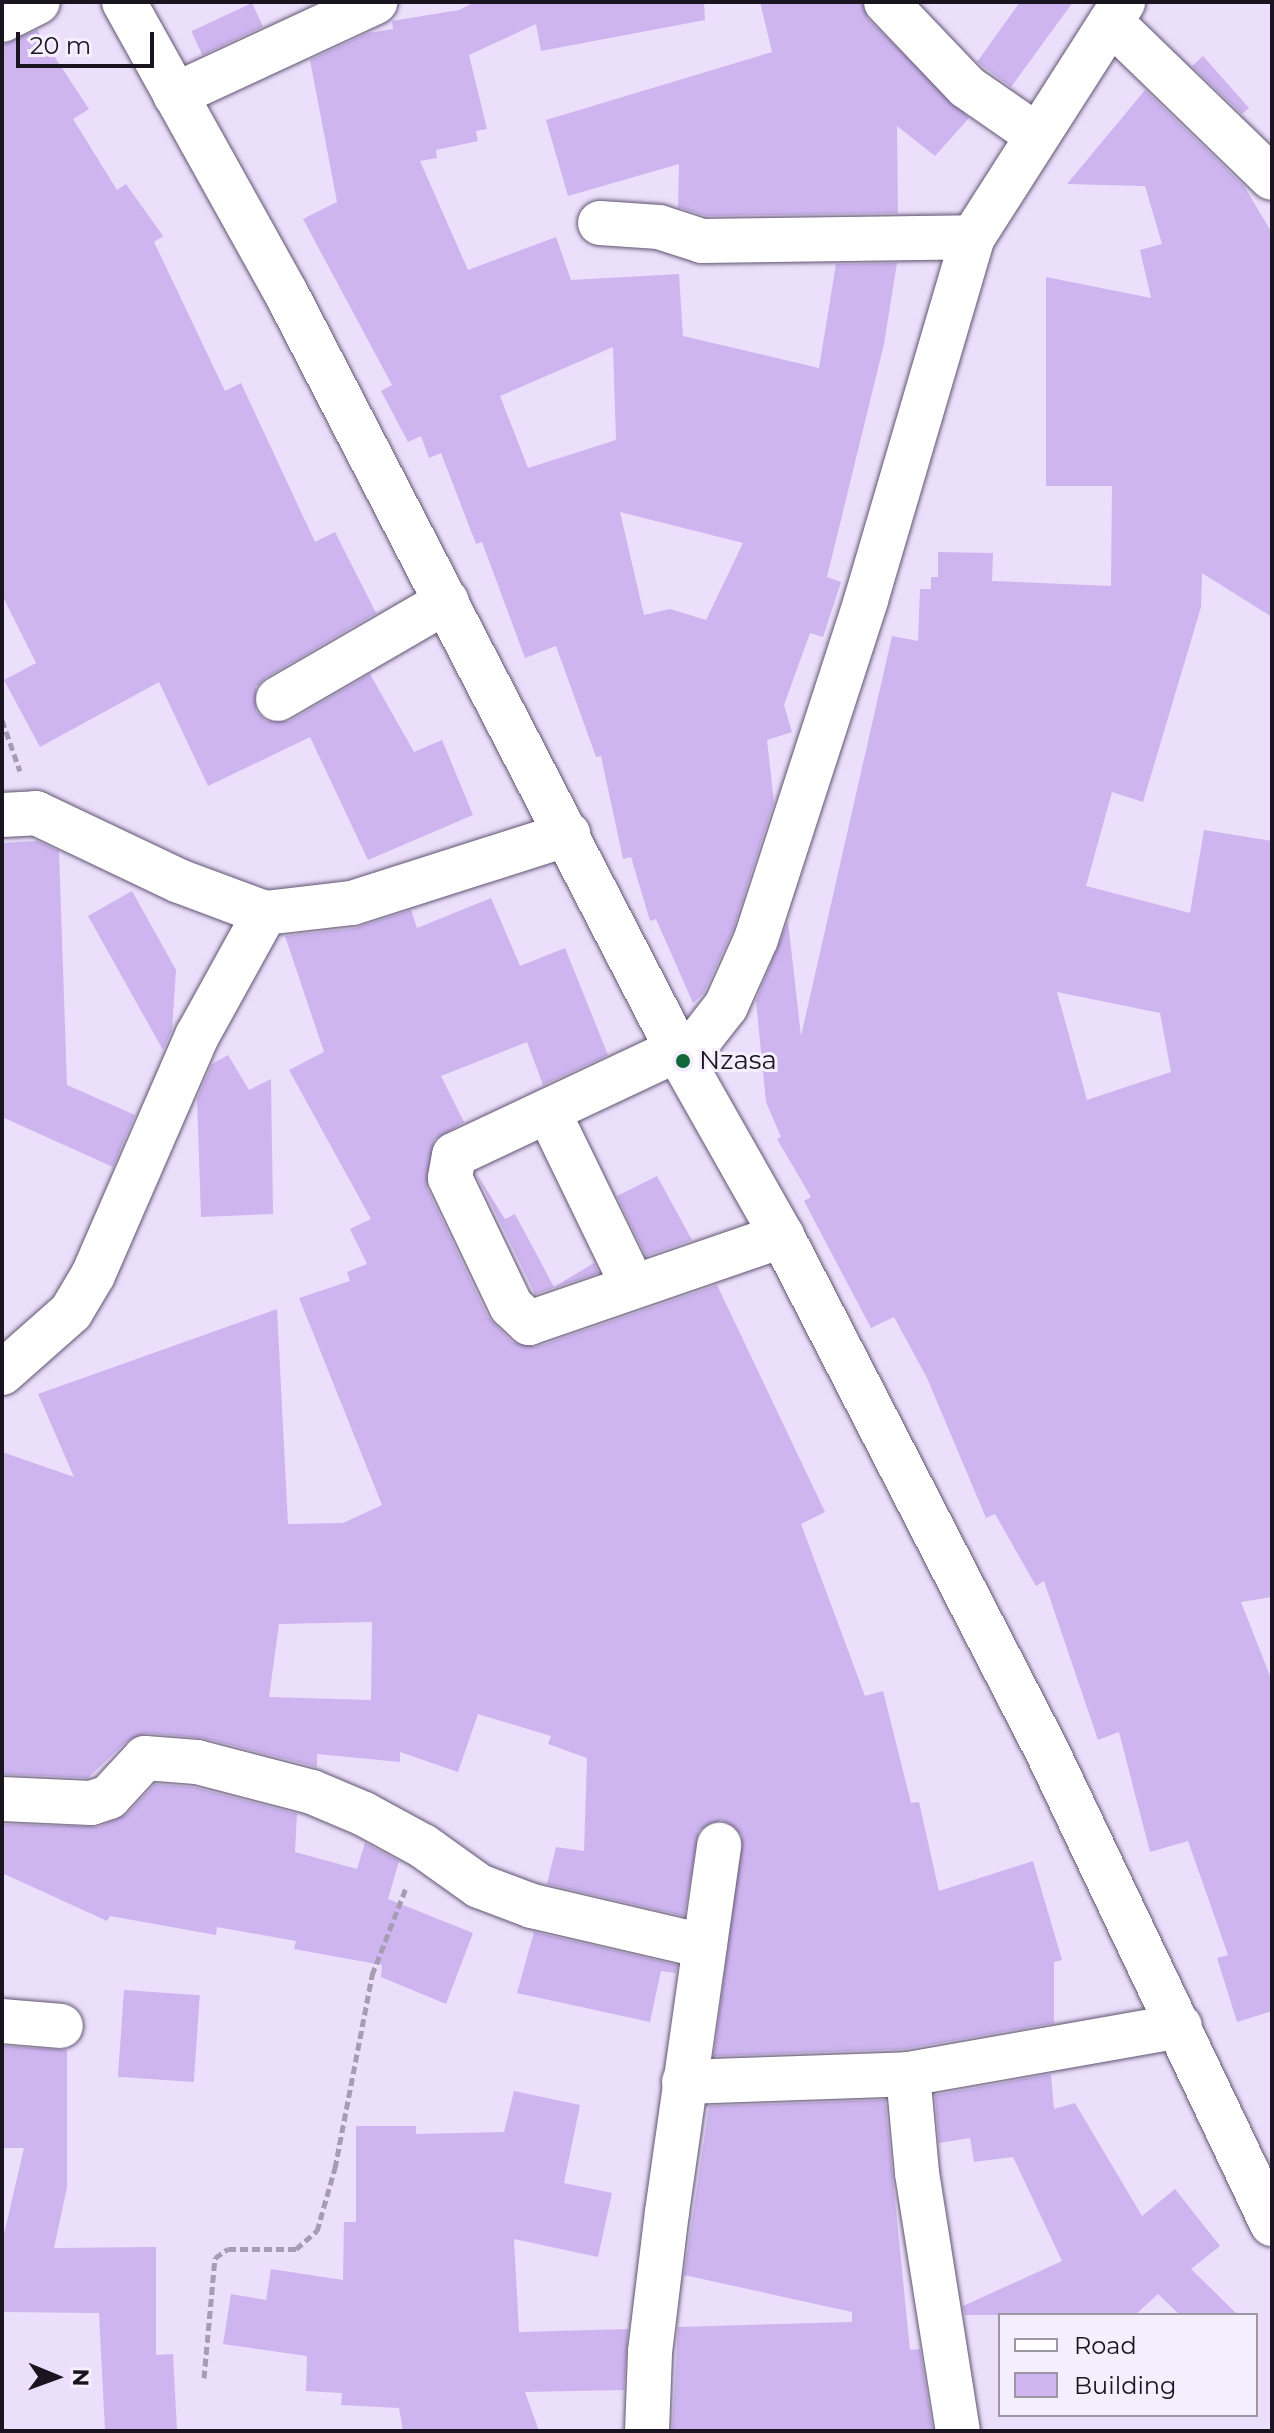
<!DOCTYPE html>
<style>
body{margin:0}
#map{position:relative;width:1274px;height:2433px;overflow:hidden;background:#ebdffb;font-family:Montserrat,sans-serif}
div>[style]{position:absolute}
.building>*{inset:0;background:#ceb5f0;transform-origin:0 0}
.path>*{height:5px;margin-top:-2.5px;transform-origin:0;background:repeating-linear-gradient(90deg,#a69cb3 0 8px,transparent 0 12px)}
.roads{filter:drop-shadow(0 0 2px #615572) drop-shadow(0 0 2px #615572)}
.minor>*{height:44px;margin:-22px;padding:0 22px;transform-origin:22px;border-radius:22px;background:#fff}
.major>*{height:44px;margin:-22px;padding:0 22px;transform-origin:22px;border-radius:22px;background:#fff}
.dots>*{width:22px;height:22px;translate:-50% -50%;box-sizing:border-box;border:4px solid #f5effd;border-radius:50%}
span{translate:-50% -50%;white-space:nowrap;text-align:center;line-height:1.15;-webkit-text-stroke:6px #f5effd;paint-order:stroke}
.poi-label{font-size:26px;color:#19141f}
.left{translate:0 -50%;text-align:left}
.frame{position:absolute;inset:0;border:4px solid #19141f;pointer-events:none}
.legend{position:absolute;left:998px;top:2313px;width:260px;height:104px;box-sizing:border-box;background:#f5effd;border:2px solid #9d97a4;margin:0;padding:10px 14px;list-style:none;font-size:24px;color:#19141f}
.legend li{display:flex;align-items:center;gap:16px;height:40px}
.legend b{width:40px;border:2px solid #9d97a4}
.north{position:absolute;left:16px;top:2337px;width:80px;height:80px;-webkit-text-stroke:6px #f5effd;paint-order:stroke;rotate:91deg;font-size:22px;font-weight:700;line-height:32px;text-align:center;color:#19141f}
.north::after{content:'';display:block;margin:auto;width:28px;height:36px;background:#19141f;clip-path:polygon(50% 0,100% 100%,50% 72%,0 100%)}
.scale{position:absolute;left:16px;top:32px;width:138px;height:36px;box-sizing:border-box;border:4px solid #19141f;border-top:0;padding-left:10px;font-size:24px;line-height:28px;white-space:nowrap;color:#19141f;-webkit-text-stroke:6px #f5effd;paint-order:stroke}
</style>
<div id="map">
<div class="building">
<i style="clip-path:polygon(evenodd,475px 2px,704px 2px,705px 20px,541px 51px,536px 24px,469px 55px,487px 129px,476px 131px,478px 141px,436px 150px,437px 158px,420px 161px,468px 270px,556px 237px,571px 280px,679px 274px,683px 336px,819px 368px,836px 264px,897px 263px,884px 344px,827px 577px,841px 582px,823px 637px,810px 633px,784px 705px,792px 732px,767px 740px,774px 802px,733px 930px,704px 993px,693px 1003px,656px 919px,650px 921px,631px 857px,623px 859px,601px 756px,596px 757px,556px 646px,525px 658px,482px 542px,476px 544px,441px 453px,429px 458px,421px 436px,408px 442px,381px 391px,392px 385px,303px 219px,337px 202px,310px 60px,368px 33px,393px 29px,392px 21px,459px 10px,475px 2px,613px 347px,616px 440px,528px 468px,500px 396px,613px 347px,475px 2px,620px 512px,743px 543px,706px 620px,670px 609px,644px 615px,620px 512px)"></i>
<i style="clip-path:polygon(760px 2px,862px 2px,868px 19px,969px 118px,935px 156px,897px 126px,898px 213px,706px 216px,678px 207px,679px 164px,568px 196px,546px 120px,772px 52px)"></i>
<i style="clip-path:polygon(1020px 2px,1073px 2px,1011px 87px,977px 62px)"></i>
<i style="left:252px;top:3px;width:26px;height:67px;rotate:65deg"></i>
<i style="clip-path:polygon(37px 30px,89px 109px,73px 119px,117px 190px,126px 184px,163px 236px,154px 242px,225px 391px,241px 383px,315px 542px,335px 532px,376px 613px,265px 678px,256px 687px,256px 711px,266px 721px,290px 721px,370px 674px,414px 752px,442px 740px,473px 815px,368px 860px,310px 737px,208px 786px,159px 682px,40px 747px,4px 680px,36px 663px,2px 595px,2px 45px)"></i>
<i style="clip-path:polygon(1203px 56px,1249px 108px,1242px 114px,1192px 66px)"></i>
<i style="clip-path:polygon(evenodd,1145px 90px,1244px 186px,1272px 233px,1272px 617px,1202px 573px,1201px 607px,1143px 802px,1112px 792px,1086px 886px,1190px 913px,1204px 830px,1272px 841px,1272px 1597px,1241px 1602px,1272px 1681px,1272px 2011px,1237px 2022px,1217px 1958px,1228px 1955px,1188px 1841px,1150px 1852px,1119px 1732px,1098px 1740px,1044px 1581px,1036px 1586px,995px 1514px,986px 1518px,927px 1378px,894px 1317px,871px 1328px,804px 1201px,811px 1197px,777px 1139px,781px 1137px,766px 1102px,756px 1001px,788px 921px,801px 1036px,892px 636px,918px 641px,920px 589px,931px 589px,931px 577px,938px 577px,938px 552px,993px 553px,992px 581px,1111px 586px,1112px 486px,1046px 486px,1046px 277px,1151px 298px,1140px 250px,1162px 244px,1145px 186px,1067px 184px,1145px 90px,1057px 992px,1160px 1013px,1171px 1072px,1087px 1100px,1057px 992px)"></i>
<i style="clip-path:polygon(37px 841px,59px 851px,67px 1085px,135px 1115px,113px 1167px,2px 1117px,2px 843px)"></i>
<i style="clip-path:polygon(132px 891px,176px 970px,172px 1030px,163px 1050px,88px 916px)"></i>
<i style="clip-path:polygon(evenodd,491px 898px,520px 966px,565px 948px,608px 1055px,543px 1085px,527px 1042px,441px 1076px,464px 1122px,434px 1140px,427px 1188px,488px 1317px,512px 1342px,536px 1347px,717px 1285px,825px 1512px,801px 1524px,865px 1696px,883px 1691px,911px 1803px,919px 1802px,939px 1891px,1033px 1861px,1062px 1960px,1054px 1962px,1054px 2023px,905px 2049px,714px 2056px,742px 1835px,722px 1820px,699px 1830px,684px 1916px,547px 1884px,556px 1847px,584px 1851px,587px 1758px,548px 1744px,551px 1736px,478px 1714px,458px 1772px,400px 1752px,400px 1762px,317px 1754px,317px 1767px,203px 1738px,147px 1733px,127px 1741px,88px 1778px,2px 1774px,2px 1452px,74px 1477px,38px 1394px,277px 1309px,288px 1524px,343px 1523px,382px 1505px,299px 1298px,350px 1281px,347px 1272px,367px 1264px,350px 1229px,371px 1219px,289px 1070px,324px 1052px,285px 936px,355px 928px,411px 910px,417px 928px,491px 898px,372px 1622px,371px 1700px,269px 1697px,279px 1624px,372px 1622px)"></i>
<i style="clip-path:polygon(228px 1055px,249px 1090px,271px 1079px,273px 1214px,201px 1217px,197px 1099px,212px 1064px)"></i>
<i style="clip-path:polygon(476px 1173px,505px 1219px,515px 1214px,554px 1287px,594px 1263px,599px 1273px,535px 1294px)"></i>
<i style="clip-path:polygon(657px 1176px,692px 1240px,646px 1256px,617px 1196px)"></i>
<i style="clip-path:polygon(155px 1784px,193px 1787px,297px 1814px,295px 1852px,357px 1869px,365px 1843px,399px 1861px,388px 1899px,473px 1933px,446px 2004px,381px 1977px,382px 1965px,294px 1949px,296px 1941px,217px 1927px,216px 1935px,110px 1916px,107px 1921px,2px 1873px,2px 1824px,99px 1827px,127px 1814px)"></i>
<i style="clip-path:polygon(534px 1932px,677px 1965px,676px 1973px,661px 1971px,650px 2022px,517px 1993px)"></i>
<i style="left:124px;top:1990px;width:76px;height:87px;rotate:4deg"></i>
<i style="clip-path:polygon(2px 2046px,67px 2050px,67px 2187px,54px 2248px,156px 2247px,156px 2355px,173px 2354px,177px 2431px,105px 2431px,99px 2313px,2px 2312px,2px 2243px,24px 2148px,2px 2148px)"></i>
<i style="clip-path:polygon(1051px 2074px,1054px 2109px,1075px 2103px,1142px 2216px,1175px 2189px,1220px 2246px,1191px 2269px,1238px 2315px,1180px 2315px,1158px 2294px,1135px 2315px,965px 2315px,963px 2306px,1062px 2261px,1013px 2157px,974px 2162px,970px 2138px,939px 2143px,935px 2095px)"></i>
<i style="clip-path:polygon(514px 2091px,580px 2105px,564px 2183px,612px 2193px,598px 2257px,514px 2239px,519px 2332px,628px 2329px,624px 2390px,525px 2392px,539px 2431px,403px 2431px,399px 2408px,341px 2405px,342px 2393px,306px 2391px,307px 2356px,223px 2344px,231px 2294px,266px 2300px,271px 2269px,343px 2280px,344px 2222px,356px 2222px,356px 2126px,416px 2126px,416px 2134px,504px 2132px)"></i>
<i style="clip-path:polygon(885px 2100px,910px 2350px,920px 2349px,933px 2431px,672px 2431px,678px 2327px,852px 2322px,852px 2312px,684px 2275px,709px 2106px)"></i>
</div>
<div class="path">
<i style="left:2px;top:720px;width:54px;rotate:70.6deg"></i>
<i style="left:204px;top:2378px;width:121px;rotate:-84.8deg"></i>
<i style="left:215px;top:2258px;width:16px;rotate:-35deg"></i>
<i style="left:228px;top:2249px;width:68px"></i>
<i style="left:296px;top:2249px;width:28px;rotate:-41deg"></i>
<i style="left:317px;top:2231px;width:66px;rotate:-74.1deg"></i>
<i style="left:335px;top:2168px;width:197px;rotate:-79.1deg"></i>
<i style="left:372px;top:1975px;width:93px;rotate:-68.7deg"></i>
</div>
<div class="roads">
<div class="minor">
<i style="left:886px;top:2px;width:117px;rotate:46.4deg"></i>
<i style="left:967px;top:87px;width:83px;rotate:34.7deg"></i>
<i style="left:2px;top:20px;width:40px;rotate:-26.6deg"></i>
<i style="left:1111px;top:22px;width:224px;rotate:44.1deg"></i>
<i style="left:175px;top:95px;width:221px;rotate:-24.9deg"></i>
<i style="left:600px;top:223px;width:59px;rotate:3.9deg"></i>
<i style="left:659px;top:227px;width:45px;rotate:18deg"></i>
<i style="left:702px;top:241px;width:271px;rotate:-0.8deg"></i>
<i style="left:278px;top:699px;width:195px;rotate:-30.1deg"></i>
<i style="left:2px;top:815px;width:34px;rotate:-3deg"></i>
<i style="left:36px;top:813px;width:158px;rotate:25.4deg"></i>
<i style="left:179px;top:881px;width:92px;rotate:20.4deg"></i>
<i style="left:265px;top:913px;width:88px;rotate:-6.6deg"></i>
<i style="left:352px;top:903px;width:227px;rotate:-17.7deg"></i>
<i style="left:677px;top:1050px;width:246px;rotate:154.8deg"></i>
<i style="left:454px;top:1155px;width:23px;rotate:100deg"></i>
<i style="left:450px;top:1178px;width:142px;rotate:64.5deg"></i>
<i style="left:511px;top:1306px;width:25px;rotate:43deg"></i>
<i style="left:529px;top:1323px;width:268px;rotate:-19deg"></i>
<i style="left:548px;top:1111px;width:195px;rotate:64.1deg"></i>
<i style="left:2px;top:1373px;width:92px;rotate:-41.5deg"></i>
<i style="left:71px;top:1312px;width:43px;rotate:-59.3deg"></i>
<i style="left:93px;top:1275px;width:261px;rotate:-66.5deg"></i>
<i style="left:197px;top:1036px;width:141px;rotate:-61.1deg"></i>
<i style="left:2px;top:1799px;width:89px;rotate:2.6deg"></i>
<i style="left:91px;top:1803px;width:19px;rotate:-18deg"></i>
<i style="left:109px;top:1797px;width:53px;rotate:-47.3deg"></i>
<i style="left:145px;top:1758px;width:52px;rotate:4.4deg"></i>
<i style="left:197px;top:1762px;width:119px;rotate:14.6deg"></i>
<i style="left:312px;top:1792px;width:56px;rotate:22.9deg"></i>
<i style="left:364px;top:1814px;width:67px;rotate:28.5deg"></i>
<i style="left:423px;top:1846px;width:69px;rotate:35.5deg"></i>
<i style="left:479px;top:1886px;width:57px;rotate:20.7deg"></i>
<i style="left:532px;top:1906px;width:177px;rotate:13.1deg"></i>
<i style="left:2px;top:2021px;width:59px;rotate:4.8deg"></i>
<i style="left:908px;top:2074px;width:99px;rotate:84.8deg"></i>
<i style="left:917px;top:2173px;width:261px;rotate:81deg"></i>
<i style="left:684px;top:2082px;width:224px;rotate:-2deg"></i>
<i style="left:908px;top:2074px;width:276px;rotate:-10deg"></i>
<i style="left:647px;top:2431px;width:79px;rotate:-87.8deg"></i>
<i style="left:650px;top:2352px;width:141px;rotate:-83.1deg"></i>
<i style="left:667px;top:2212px;width:371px;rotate:-81.9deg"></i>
</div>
<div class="major">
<i style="left:124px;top:2px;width:333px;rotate:60.9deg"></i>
<i style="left:286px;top:293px;width:865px;rotate:62.66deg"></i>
<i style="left:683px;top:1061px;width:201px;rotate:60.5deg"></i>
<i style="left:782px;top:1236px;width:579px;rotate:62.77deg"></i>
<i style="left:1047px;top:1751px;width:524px;rotate:64.56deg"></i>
<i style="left:683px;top:1061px;width:70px;rotate:-52deg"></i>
<i style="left:726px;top:1006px;width:73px;rotate:-65.9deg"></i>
<i style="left:756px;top:939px;width:356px;rotate:-72deg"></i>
<i style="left:866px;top:600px;width:378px;rotate:-73.6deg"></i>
<i style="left:973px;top:237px;width:279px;rotate:-57.4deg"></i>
</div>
</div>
<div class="dots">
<i style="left:683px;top:1061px;background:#10683a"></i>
</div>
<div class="poi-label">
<span class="left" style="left:699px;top:1061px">Nzasa</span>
</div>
<div class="frame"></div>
<ul class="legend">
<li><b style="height:10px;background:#fff"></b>Road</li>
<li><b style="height:22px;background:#ceb5f0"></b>Building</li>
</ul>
<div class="north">N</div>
<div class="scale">20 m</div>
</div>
